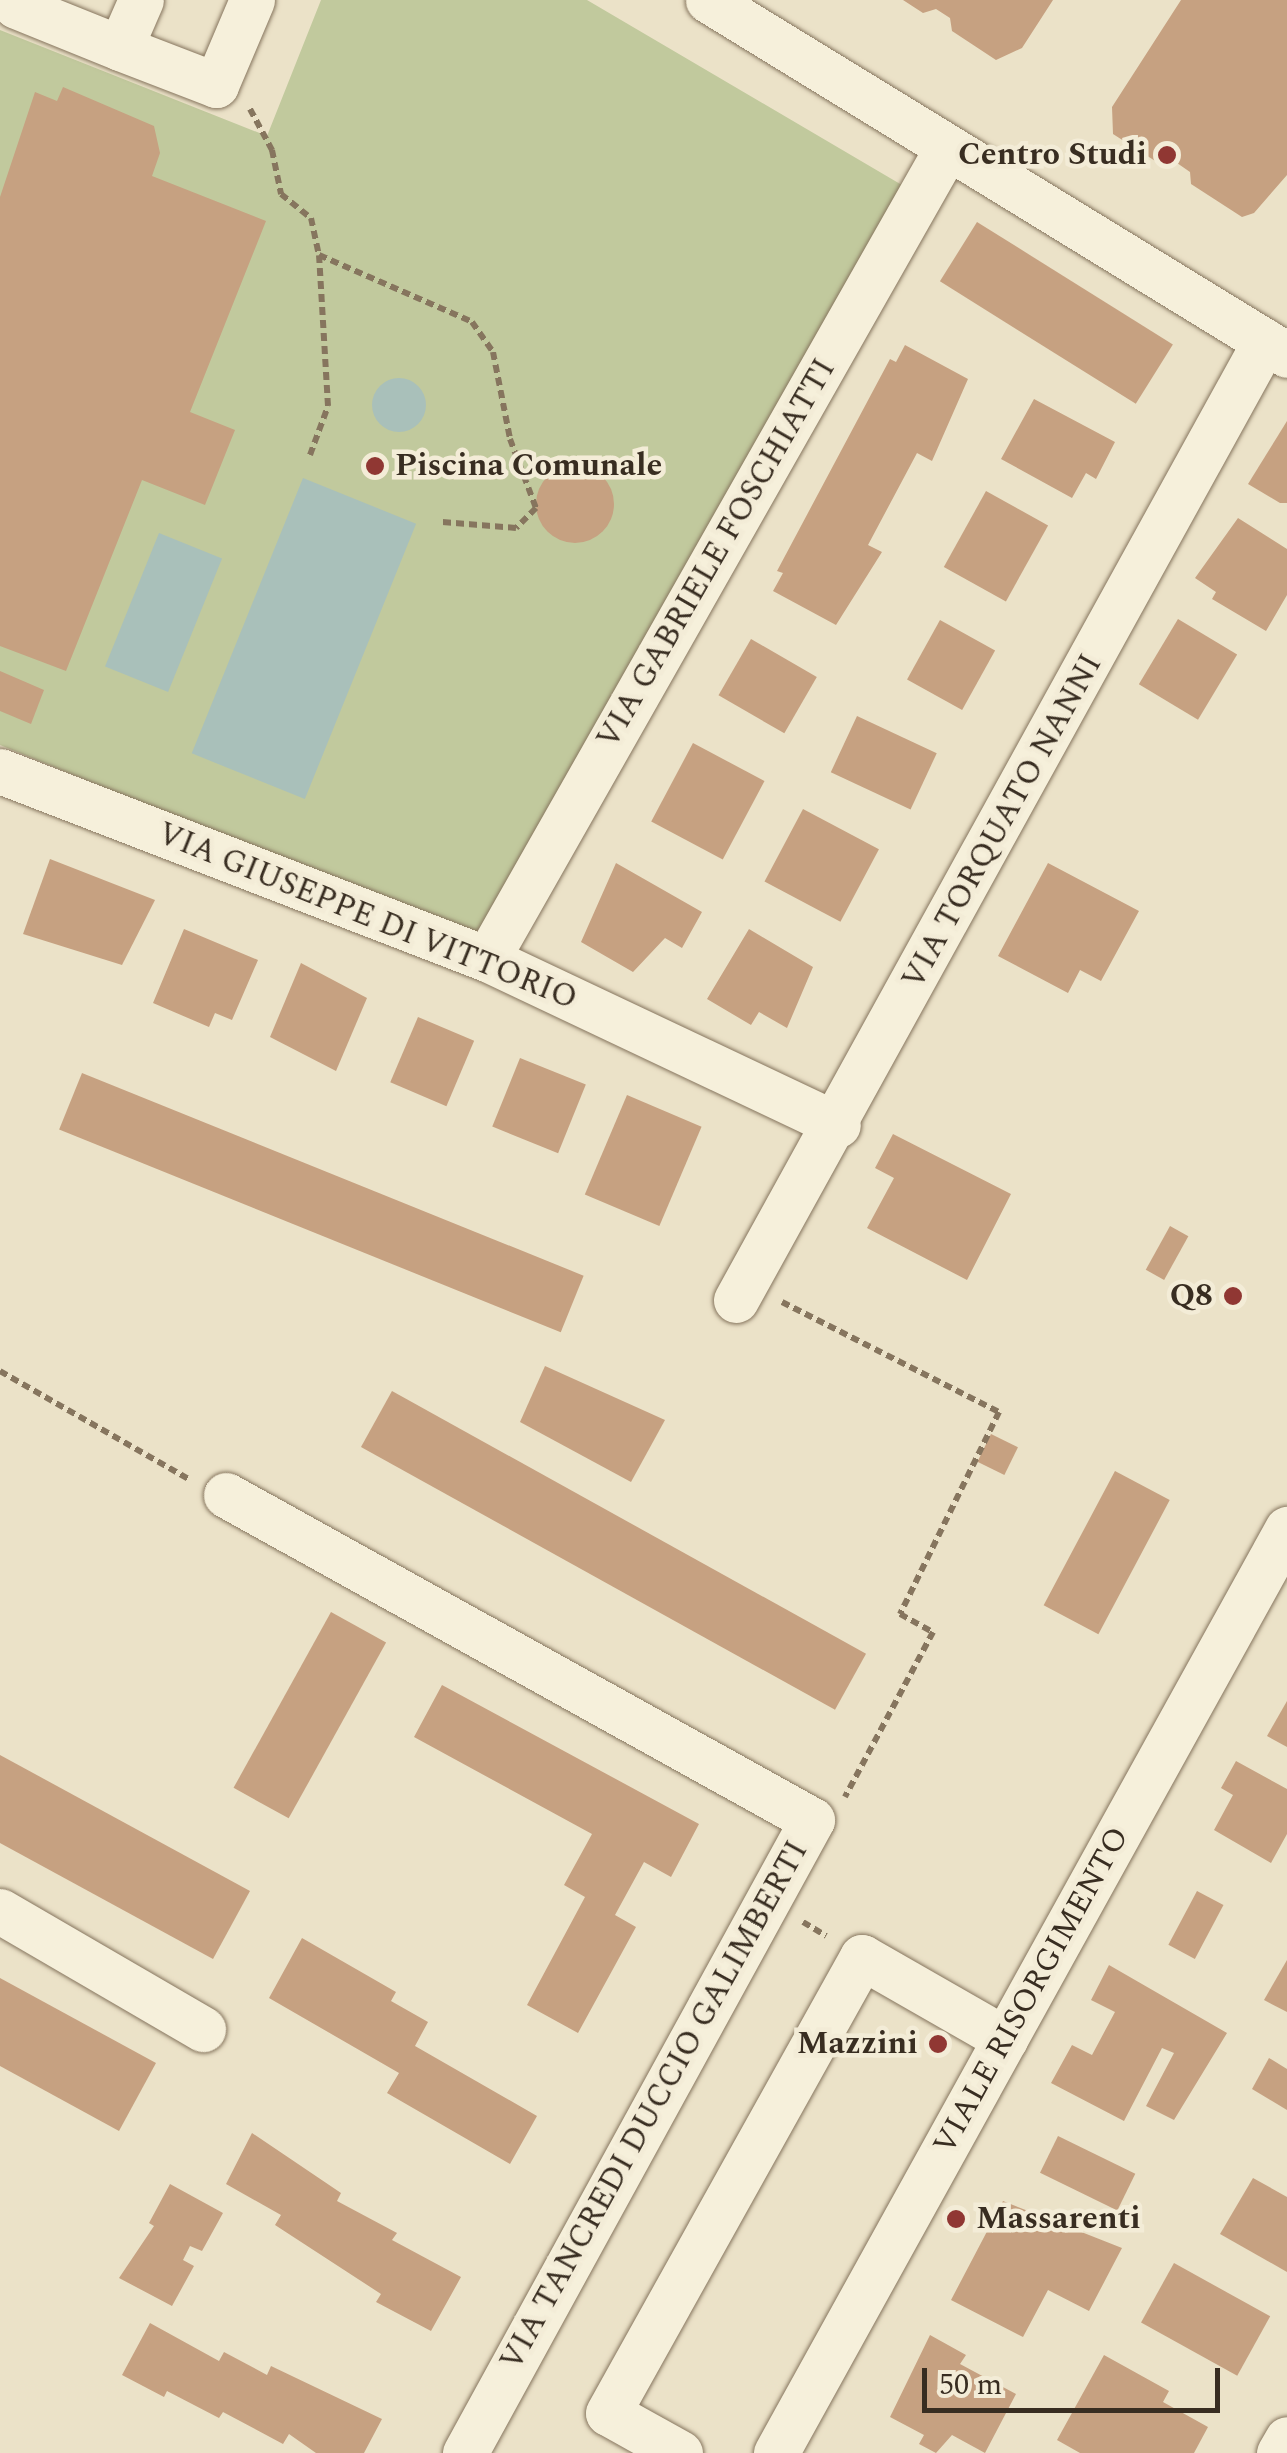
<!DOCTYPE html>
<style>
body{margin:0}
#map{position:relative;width:1287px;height:2453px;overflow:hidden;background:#ebe2c8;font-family:Spectral,serif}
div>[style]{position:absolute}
.green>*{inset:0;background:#c1c99d}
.water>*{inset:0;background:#a9c0ba;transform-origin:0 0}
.round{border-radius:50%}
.building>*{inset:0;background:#c6a181;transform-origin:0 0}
.path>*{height:6px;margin-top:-3px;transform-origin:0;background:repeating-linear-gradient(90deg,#86755e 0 8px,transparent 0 13px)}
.roads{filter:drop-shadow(0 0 2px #86755e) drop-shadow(0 0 2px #86755e)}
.minor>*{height:45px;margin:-22.5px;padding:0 22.5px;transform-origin:22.5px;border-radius:22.5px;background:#f6f0db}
.dots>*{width:28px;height:28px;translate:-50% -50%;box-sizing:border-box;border:5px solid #f3ecd7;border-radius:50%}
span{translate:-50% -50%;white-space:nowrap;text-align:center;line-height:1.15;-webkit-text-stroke:9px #f3ecd7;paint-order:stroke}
.poi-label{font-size:32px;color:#382d21;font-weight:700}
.right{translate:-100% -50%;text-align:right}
.left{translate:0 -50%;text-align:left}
.street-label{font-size:32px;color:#382d21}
.scale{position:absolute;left:922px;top:2368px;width:298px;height:45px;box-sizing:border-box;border:5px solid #382d21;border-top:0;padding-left:12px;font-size:30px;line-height:35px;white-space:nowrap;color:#382d21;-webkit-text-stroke:8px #f3ecd7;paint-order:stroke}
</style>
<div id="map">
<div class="green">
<i style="clip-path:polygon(321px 0,587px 0,907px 188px,481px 941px,0 745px,0 30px,267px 136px)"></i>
</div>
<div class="water">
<i class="round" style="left:372px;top:378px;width:54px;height:54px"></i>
<i style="left:303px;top:478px;width:122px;height:297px;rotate:22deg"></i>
<i style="left:159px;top:533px;width:68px;height:144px;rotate:22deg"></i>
</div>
<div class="building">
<i style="clip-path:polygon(903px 0,1053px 0,1022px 48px,996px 60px,952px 31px,950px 18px,936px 9px,923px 13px)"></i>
<i style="clip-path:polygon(1181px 0,1287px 0,1287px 175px,1254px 213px,1242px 217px,1191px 184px,1190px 172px,1177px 163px,1163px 166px,1113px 134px,1112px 107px)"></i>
<i style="clip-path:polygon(63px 87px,154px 126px,160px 153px,152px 176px,266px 221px,190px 412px,235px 430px,205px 505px,142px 480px,66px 671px,0 646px,0 197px,35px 92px,57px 101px)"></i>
<i style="left:977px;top:222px;width:231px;height:70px;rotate:32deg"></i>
<i style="clip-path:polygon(905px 345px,968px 379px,932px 461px,917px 453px,868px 545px,882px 552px,836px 625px,773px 591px,783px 573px,777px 571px,890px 359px,896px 362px)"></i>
<i style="clip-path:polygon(1034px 399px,1115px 442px,1096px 479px,1086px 473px,1072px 498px,1001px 459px)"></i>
<i style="clip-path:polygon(1287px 421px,1287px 503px,1280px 503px,1248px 484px)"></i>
<i class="round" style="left:536px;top:465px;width:78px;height:78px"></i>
<i style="left:986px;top:491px;width:71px;height:87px;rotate:29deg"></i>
<i style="clip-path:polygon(1238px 518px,1287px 549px,1287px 595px,1266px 631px,1212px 599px,1216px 592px,1195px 578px)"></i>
<i style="left:1178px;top:619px;width:69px;height:76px;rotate:31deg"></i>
<i style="left:940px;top:620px;width:63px;height:68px;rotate:29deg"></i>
<i style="left:751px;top:639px;width:76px;height:65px;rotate:30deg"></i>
<i style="clip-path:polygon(0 671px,44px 690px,31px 724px,0 711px)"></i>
<i style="left:857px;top:716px;width:88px;height:62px;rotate:25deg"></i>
<i style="left:693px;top:743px;width:81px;height:89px;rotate:28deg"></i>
<i style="left:803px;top:809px;width:86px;height:82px;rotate:28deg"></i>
<i style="clip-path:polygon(50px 859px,155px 900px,122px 965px,23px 934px)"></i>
<i style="clip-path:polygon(616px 863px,702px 912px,682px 948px,665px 938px,633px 972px,581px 942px)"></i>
<i style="clip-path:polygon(1048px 863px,1139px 911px,1101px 981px,1080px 970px,1068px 993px,998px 956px)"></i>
<i style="clip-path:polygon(184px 929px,258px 960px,232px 1020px,215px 1013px,209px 1027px,153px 1003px)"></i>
<i style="clip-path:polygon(749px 929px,813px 967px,787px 1028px,759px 1012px,751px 1025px,707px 999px)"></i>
<i style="clip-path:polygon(301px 963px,367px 998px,336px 1071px,270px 1037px)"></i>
<i style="left:418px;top:1017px;width:61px;height:71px;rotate:23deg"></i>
<i style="left:520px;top:1058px;width:71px;height:74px;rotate:22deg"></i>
<i style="left:82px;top:1073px;width:541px;height:61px;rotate:22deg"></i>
<i style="left:627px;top:1095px;width:81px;height:108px;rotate:23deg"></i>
<i style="clip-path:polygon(893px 1134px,1011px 1194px,967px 1280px,867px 1228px,894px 1178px,875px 1168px)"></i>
<i style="left:1170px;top:1226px;width:21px;height:50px;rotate:29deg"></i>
<i style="clip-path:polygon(545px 1366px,665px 1420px,631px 1482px,520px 1422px)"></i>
<i style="left:392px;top:1391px;width:542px;height:64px;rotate:29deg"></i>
<i style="left:991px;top:1434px;width:30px;height:31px;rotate:26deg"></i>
<i style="left:1115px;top:1471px;width:62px;height:152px;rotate:28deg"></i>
<i style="left:331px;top:1612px;width:63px;height:201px;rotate:29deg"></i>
<i style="clip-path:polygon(442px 1685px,699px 1824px,671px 1877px,644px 1862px,615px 1915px,636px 1927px,578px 2033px,527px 2005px,585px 1897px,564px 1885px,592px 1834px,414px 1737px)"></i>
<i style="clip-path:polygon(1287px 1701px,1287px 1747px,1267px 1736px)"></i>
<i style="clip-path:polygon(0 1755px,250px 1891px,213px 1959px,0 1843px)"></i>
<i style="clip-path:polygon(1236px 1761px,1287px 1789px,1287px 1834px,1271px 1863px,1214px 1830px,1233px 1795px,1221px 1788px)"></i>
<i style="left:1197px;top:1891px;width:30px;height:61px;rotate:28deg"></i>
<i style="clip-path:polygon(302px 1938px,396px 1992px,391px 2001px,428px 2022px,415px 2046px,537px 2116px,510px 2164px,387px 2093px,399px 2073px,269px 1998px)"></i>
<i style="clip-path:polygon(1287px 1960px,1287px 2012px,1264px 2000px)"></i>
<i style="clip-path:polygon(1109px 1965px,1227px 2033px,1174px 2120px,1146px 2106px,1174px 2053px,1162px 2048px,1124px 2121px,1051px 2083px,1072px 2045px,1092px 2055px,1115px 2012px,1091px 2000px)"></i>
<i style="clip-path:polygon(0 1978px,156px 2063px,119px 2131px,0 2066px)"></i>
<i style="clip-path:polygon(1269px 2058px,1287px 2069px,1287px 2110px,1252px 2089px)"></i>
<i style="clip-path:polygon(252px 2133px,341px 2193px,337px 2201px,397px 2233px,392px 2240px,461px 2277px,431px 2331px,376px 2302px,381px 2294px,275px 2225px,281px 2215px,226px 2184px)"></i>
<i style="left:1058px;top:2136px;width:86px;height:41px;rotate:26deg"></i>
<i style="clip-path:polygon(1253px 2178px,1287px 2197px,1287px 2272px,1220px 2234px)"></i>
<i style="clip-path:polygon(170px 2184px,223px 2213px,202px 2251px,190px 2246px,183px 2260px,194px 2266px,172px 2306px,119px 2278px,154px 2226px,149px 2223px)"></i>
<i style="clip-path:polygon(1003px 2201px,1122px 2248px,1089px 2311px,1048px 2290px,1023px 2337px,951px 2300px)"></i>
<i style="left:1174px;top:2263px;width:110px;height:68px;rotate:29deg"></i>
<i style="clip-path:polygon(150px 2323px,219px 2361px,224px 2352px,267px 2375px,271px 2366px,382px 2419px,364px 2453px,316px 2453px,289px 2434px,283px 2444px,223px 2412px,219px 2418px,167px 2391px,164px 2397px,122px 2375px)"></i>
<i style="clip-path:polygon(930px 2335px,966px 2355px,960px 2364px,1016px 2394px,985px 2453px,952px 2435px,936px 2453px,919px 2444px,924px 2435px,890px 2417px)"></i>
<i style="clip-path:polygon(1104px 2355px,1169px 2391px,1163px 2402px,1208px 2427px,1194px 2453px,1080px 2453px,1057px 2440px)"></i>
</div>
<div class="path">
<i style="left:250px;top:109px;width:47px;rotate:61.8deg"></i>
<i style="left:272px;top:150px;width:45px;rotate:78.4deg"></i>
<i style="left:281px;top:194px;width:38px;rotate:39deg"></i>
<i style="left:311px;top:218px;width:38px;rotate:78deg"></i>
<i style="left:319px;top:255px;width:167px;rotate:23.6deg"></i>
<i style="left:472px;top:322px;width:37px;rotate:55deg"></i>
<i style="left:493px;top:352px;width:89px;rotate:78.9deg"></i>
<i style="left:510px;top:439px;width:74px;rotate:69.4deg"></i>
<i style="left:536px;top:508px;width:28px;rotate:135deg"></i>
<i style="left:516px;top:528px;width:74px;rotate:-175.4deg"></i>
<i style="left:310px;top:455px;width:52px;rotate:-69.8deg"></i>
<i style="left:328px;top:406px;width:151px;rotate:-93.4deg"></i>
<i style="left:782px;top:1302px;width:243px;rotate:26.9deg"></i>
<i style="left:999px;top:1412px;width:225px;rotate:116.1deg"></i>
<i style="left:900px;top:1614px;width:38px;rotate:29deg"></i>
<i style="left:933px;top:1632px;width:187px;rotate:118.1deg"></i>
<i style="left:0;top:1371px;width:219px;rotate:29.8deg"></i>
<i style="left:803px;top:1922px;width:27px;rotate:31deg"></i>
</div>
<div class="roads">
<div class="minor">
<i style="left:18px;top:0;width:6px;rotate:108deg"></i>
<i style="left:16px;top:6px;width:112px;rotate:22deg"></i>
<i style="left:120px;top:48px;width:52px;rotate:-66.4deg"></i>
<i style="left:708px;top:0;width:679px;rotate:31.51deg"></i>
<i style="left:120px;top:48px;width:103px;rotate:21.1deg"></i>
<i style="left:216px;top:85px;width:92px;rotate:-67deg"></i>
<i style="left:0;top:771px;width:522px;rotate:21.11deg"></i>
<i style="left:487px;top:959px;width:388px;rotate:25.3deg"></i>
<i style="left:487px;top:959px;width:932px;rotate:-60.44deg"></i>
<i style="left:736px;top:1300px;width:1095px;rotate:-61.12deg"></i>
<i style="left:226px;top:1495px;width:670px;rotate:29.01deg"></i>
<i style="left:812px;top:1820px;width:722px;rotate:118.73deg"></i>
<i style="left:0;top:1911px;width:235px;rotate:30.2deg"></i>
<i style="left:680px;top:2453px;width:82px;rotate:-150.9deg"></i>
<i style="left:608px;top:2413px;width:522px;rotate:-60.88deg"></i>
<i style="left:862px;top:1957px;width:165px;rotate:29.8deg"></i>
<i style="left:776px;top:2453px;width:1056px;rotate:-61.06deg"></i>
<i style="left:1279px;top:2453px;width:16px;rotate:-60deg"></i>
</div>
</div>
<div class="dots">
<i style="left:1167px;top:155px;background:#903733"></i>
<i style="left:375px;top:466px;background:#903733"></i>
<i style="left:1233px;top:1296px;background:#903733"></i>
<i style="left:938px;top:2044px;background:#903733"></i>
<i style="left:956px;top:2219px;background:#903733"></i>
</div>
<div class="poi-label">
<span class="right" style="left:1147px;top:155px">Centro Studi</span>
<span class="left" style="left:395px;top:466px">Piscina Comunale</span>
<span class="right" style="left:1213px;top:1296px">Q8</span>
<span class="right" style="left:918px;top:2044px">Mazzini</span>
<span class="left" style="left:976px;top:2219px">Massarenti</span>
</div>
<div class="street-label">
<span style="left:717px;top:554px;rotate:-60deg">VIA GABRIELE FOSCHIATTI</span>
<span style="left:1003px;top:822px;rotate:-61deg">VIA TORQUATO NANNI</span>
<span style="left:367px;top:917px;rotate:22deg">VIA GIUSEPPE DI VITTORIO</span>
<span style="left:1032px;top:1991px;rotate:-61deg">VIALE RISORGIMENTO</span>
<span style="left:655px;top:2106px;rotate:-61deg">VIA TANCREDI DUCCIO GALIMBERTI</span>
</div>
<div class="scale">50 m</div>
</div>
